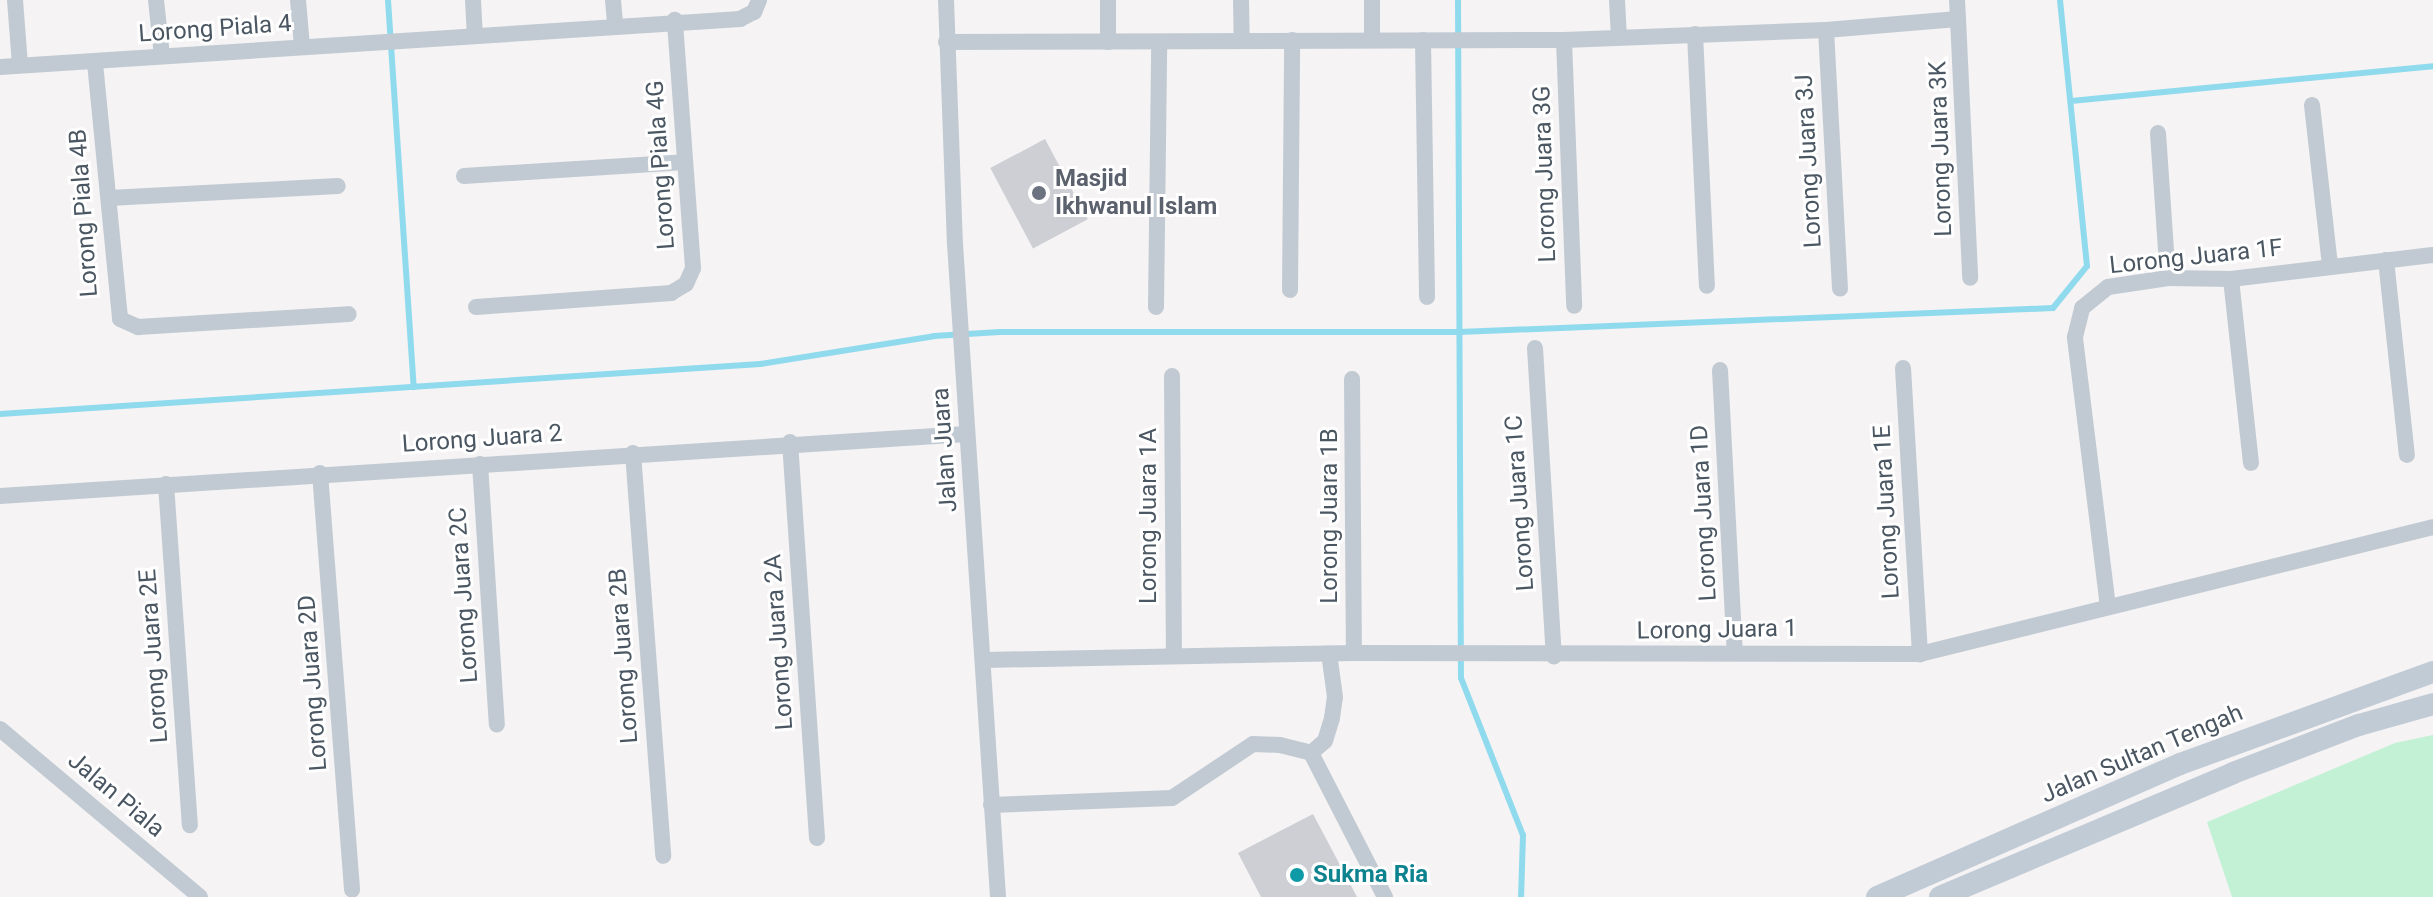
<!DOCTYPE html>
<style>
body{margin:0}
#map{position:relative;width:2433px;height:897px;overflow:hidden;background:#f5f3f3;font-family:Roboto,sans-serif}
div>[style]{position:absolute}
.green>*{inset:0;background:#c3f1d5}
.stream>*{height:6px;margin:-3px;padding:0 3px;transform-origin:3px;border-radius:3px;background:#90daee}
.building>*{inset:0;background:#cdcfd5;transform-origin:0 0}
.street>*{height:16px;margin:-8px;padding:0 8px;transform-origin:8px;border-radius:8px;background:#c1cad2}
.secondary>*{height:22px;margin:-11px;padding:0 11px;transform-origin:11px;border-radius:11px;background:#c1cbd6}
.dots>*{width:22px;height:22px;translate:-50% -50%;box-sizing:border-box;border:4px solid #fff;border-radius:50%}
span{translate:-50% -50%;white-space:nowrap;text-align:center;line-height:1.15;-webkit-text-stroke:6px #fff;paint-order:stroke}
.street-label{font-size:24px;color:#4a5661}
.worship-label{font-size:24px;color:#5b616d;font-weight:700}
.left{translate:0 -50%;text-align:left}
.culture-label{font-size:24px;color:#0d838f;font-weight:700}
</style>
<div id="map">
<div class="green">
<i style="clip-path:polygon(2433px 735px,2433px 897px,2232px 897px,2207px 822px,2395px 743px)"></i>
</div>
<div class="stream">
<i style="left:388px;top:0;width:388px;rotate:86.2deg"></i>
<i style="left:1458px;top:0;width:678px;rotate:89.75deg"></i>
<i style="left:1461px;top:678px;width:169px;rotate:68.5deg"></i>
<i style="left:1523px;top:835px;width:62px;rotate:91.8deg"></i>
<i style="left:2071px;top:101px;width:364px;rotate:-5.5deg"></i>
<i style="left:0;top:414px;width:762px;rotate:-3.76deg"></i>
<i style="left:760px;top:364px;width:176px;rotate:-9.1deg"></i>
<i style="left:934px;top:336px;width:66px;rotate:-3.5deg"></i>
<i style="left:1000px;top:332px;width:459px"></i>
<i style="left:1459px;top:332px;width:594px;rotate:-2.31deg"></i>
<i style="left:2053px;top:308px;width:54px;rotate:-51deg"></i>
<i style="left:2087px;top:266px;width:267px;rotate:-95.8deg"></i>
</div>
<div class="building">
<i style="left:1045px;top:139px;width:91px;height:62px;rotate:62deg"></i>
<i style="clip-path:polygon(1313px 814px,1357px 897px,1261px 897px,1238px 853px)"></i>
</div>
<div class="street">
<i style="left:15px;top:0;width:65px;rotate:85.6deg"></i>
<i style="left:156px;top:0;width:56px;rotate:83.9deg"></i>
<i style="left:298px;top:0;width:47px;rotate:85.1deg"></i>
<i style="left:473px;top:0;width:33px;rotate:87deg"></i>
<i style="left:613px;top:0;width:24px;rotate:85deg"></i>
<i style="left:946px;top:0;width:244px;rotate:87.9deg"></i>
<i style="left:955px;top:244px;width:654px;rotate:86.23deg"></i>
<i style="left:1108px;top:0;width:42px;rotate:90deg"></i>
<i style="left:1241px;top:0;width:39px;rotate:89deg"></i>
<i style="left:1617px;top:0;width:37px;rotate:87deg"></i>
<i style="left:1958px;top:19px;width:259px;rotate:87.3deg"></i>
<i style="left:1826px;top:30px;width:259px;rotate:86.9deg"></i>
<i style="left:1695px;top:34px;width:252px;rotate:87.3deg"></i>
<i style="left:1372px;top:37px;width:37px;rotate:-90deg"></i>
<i style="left:1423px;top:40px;width:257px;rotate:89.1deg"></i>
<i style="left:1564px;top:40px;width:266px;rotate:87.8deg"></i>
<i style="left:946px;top:42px;width:618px;rotate:-0.19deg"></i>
<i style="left:1564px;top:40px;width:262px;rotate:-2.2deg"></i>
<i style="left:1826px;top:30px;width:132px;rotate:-4.8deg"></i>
<i style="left:1958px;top:19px;width:19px;rotate:-93deg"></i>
<i style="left:95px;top:63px;width:257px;rotate:84.4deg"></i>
<i style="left:120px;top:319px;width:20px;rotate:24deg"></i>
<i style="left:138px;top:327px;width:211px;rotate:-3.5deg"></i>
<i style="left:0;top:67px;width:742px;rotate:-3.71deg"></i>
<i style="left:740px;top:19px;width:16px;rotate:-27deg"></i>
<i style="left:754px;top:12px;width:13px;rotate:-67deg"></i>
<i style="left:2312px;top:105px;width:162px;rotate:83.6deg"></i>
<i style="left:2158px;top:133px;width:145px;rotate:86.1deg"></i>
<i style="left:464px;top:176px;width:221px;rotate:-3.6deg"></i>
<i style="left:109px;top:198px;width:229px;rotate:-3deg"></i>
<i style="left:2386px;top:260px;width:196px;rotate:83.9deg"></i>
<i style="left:2231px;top:279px;width:185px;rotate:83.8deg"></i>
<i style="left:1290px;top:290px;width:250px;rotate:-89.5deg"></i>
<i style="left:476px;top:307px;width:196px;rotate:-4.1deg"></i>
<i style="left:671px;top:293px;width:17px;rotate:-31deg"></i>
<i style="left:686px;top:284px;width:17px;rotate:-66deg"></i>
<i style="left:693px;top:268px;width:249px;rotate:-94.2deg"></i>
<i style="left:1156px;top:307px;width:263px;rotate:-89.3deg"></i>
<i style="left:1535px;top:348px;width:309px;rotate:86.5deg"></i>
<i style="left:1903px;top:368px;width:287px;rotate:86.6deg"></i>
<i style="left:1720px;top:370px;width:283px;rotate:87deg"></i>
<i style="left:1172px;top:376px;width:280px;rotate:89.6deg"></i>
<i style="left:1352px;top:379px;width:274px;rotate:89.6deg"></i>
<i style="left:790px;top:442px;width:397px;rotate:86.1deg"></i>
<i style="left:633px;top:453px;width:404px;rotate:85.7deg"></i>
<i style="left:480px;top:464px;width:261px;rotate:86.3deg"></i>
<i style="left:320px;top:473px;width:418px;rotate:85.6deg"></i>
<i style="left:166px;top:484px;width:342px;rotate:86deg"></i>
<i style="left:0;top:496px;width:969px;rotate:-3.67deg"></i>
<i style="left:2108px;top:607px;width:272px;rotate:-97deg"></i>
<i style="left:2075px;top:337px;width:30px;rotate:-76deg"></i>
<i style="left:2082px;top:308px;width:33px;rotate:-39deg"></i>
<i style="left:2108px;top:287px;width:61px;rotate:-8.5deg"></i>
<i style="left:2168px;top:278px;width:63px;rotate:0.9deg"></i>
<i style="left:2231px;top:279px;width:203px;rotate:-6.8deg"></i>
<i style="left:985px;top:660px;width:369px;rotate:-1.1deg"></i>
<i style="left:1354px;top:653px;width:566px;rotate:0.1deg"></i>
<i style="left:1920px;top:654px;width:528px;rotate:-13.9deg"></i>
<i style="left:0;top:729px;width:261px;rotate:40deg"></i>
<i style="left:1311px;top:753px;width:18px;rotate:-41deg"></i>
<i style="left:1325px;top:741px;width:24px;rotate:-73deg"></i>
<i style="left:1332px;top:718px;width:21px;rotate:-82deg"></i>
<i style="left:1335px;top:697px;width:44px;rotate:-97.8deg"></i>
<i style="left:991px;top:805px;width:181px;rotate:-2.2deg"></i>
<i style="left:1172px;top:798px;width:97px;rotate:-33.7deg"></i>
<i style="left:1253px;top:744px;width:27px;rotate:2deg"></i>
<i style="left:1280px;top:745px;width:32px;rotate:14deg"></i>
<i style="left:1311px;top:753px;width:162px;rotate:62.8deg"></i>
</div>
<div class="secondary">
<i style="left:1877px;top:897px;width:331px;rotate:-23.7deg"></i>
<i style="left:2180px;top:764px;width:269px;rotate:-20deg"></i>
<i style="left:1940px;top:897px;width:318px;rotate:-22.9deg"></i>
<i style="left:2233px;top:773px;width:135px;rotate:-20.9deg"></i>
<i style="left:2359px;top:725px;width:77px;rotate:-15.8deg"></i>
</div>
<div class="dots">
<i style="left:1039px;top:193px;background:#6b7280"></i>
<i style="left:1297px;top:875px;background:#0f9aa8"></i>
</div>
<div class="street-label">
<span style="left:215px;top:29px;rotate:-4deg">Lorong Piala 4</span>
<span style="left:1941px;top:149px;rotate:-92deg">Lorong Juara 3K</span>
<span style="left:1809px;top:161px;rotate:-93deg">Lorong Juara 3J</span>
<span style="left:661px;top:165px;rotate:-94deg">Lorong Piala 4G</span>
<span style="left:1545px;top:174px;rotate:-92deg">Lorong Juara 3G</span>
<span style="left:84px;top:213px;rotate:-94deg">Lorong Piala 4B</span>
<span style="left:2196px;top:257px;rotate:-6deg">Lorong Juara 1F</span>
<span style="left:482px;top:439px;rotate:-4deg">Lorong Juara 2</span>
<span style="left:945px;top:450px;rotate:-94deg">Jalan Juara</span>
<span style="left:1520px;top:503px;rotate:-94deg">Lorong Juara 1C</span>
<span style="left:1887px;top:512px;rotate:-93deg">Lorong Juara 1E</span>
<span style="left:1704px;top:513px;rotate:-93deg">Lorong Juara 1D</span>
<span style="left:1149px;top:516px;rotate:-90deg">Lorong Juara 1A</span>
<span style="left:1330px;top:516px;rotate:-90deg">Lorong Juara 1B</span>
<span style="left:464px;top:595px;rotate:-94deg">Lorong Juara 2C</span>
<span style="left:1717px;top:630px;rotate:-1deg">Lorong Juara 1</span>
<span style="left:779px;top:642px;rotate:-94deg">Lorong Juara 2A</span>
<span style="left:154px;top:656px;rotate:-94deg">Lorong Juara 2E</span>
<span style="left:624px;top:656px;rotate:-94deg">Lorong Juara 2B</span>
<span style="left:313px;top:683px;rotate:-94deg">Lorong Juara 2D</span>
<span style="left:2142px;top:754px;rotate:-23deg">Jalan Sultan Tengah</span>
<span style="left:116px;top:795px;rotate:40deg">Jalan Piala</span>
</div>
<div class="worship-label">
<span class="left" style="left:1055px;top:193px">Masjid<br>Ikhwanul Islam</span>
</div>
<div class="culture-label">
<span class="left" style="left:1313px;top:875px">Sukma Ria</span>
</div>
</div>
